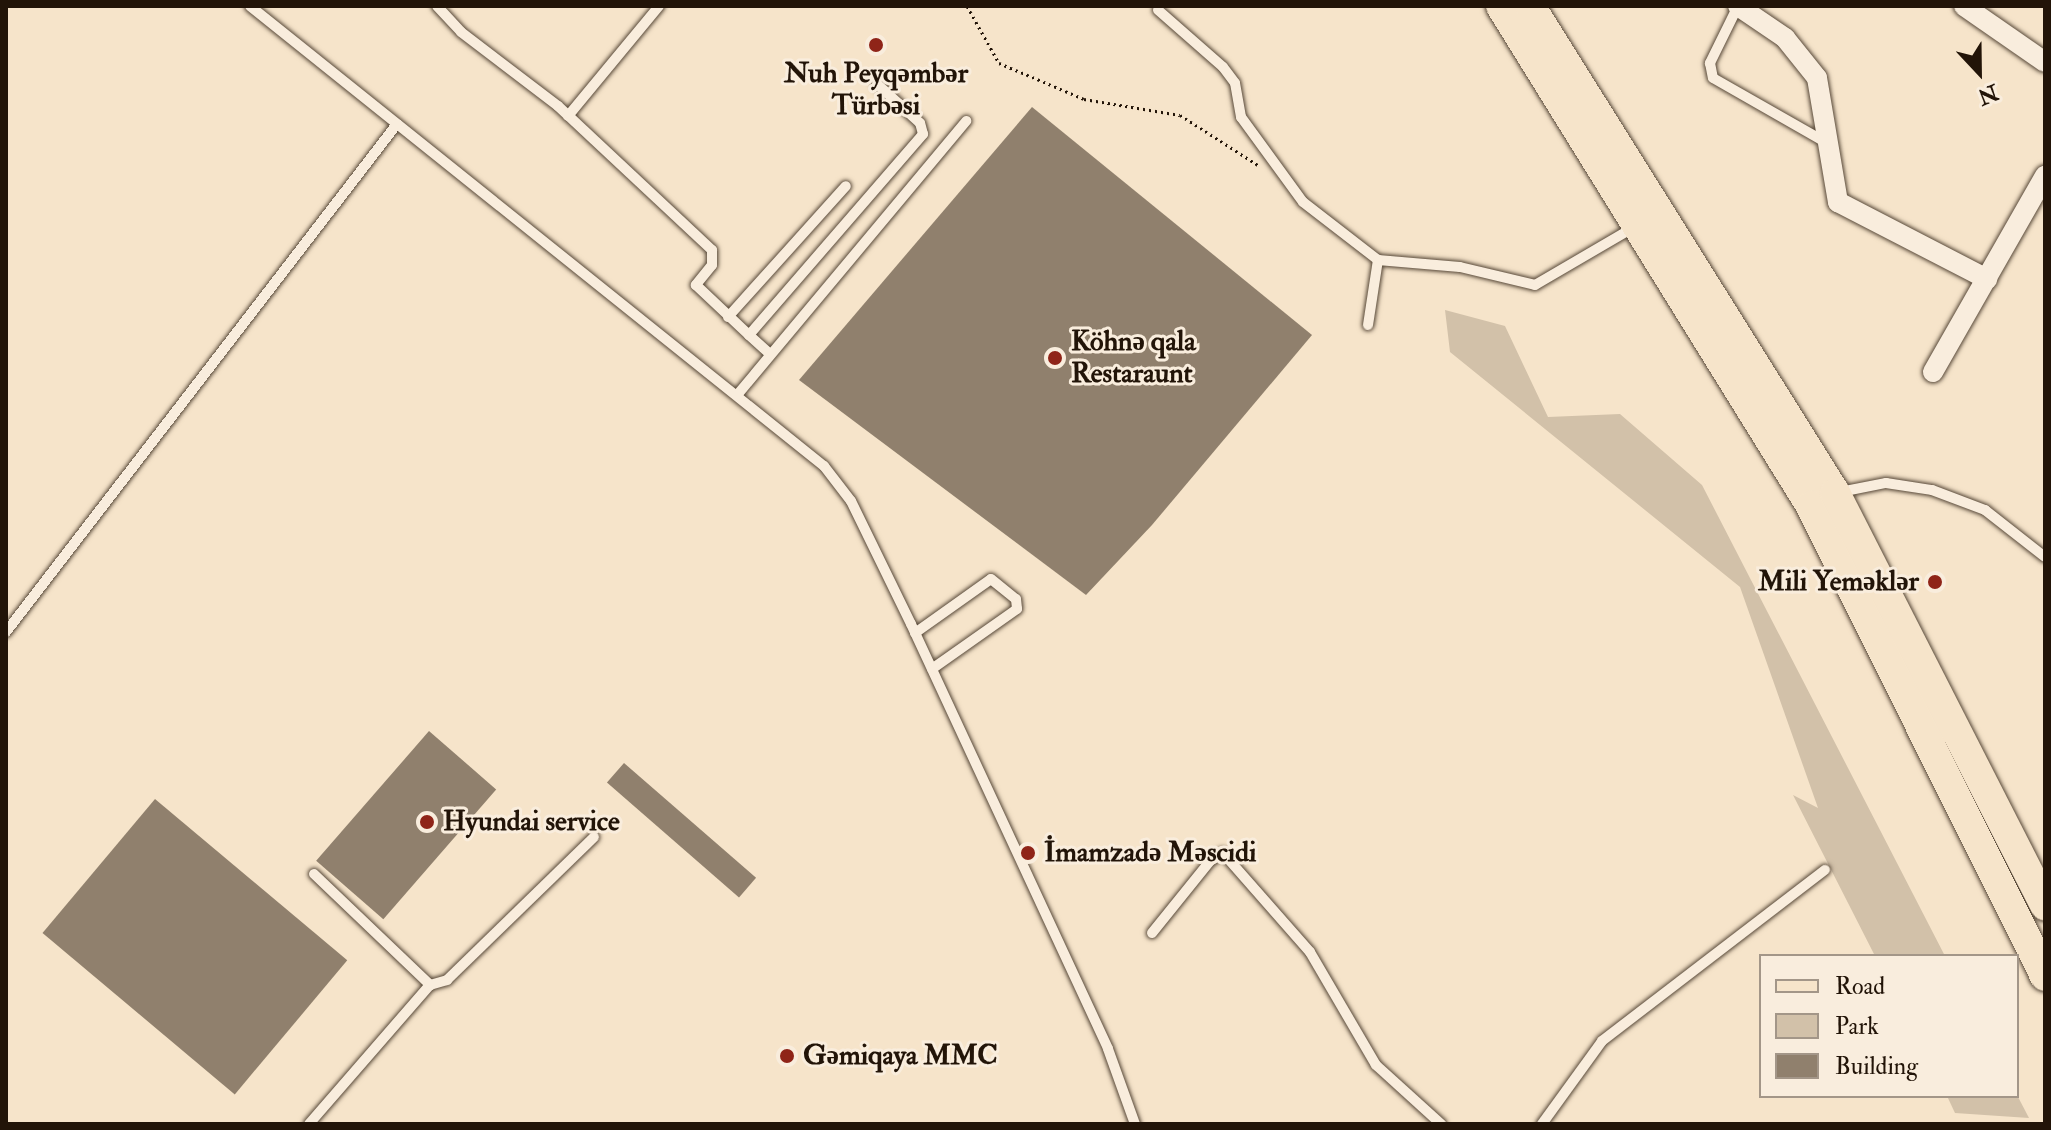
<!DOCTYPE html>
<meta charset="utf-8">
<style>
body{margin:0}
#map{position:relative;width:2051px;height:1130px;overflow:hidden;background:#f6e4ca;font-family:"IM FELL Double Pica",serif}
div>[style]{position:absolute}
.green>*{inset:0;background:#d2c1a9}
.building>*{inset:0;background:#90806d;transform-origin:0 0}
.path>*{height:3px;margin-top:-1.5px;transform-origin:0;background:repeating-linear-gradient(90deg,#221408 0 2px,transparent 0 6px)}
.roads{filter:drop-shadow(0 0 2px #574838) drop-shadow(0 0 2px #574838)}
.service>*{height:10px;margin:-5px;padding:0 5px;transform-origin:5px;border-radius:5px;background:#f9eddd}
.minor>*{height:20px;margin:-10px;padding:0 10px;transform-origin:10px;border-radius:10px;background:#f9eddd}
.primary>*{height:30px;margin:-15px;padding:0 15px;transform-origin:15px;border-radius:15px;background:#f6e4ca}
.dots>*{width:22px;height:22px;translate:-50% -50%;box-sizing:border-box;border:4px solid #f9eddd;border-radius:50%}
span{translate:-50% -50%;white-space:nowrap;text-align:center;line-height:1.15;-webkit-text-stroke:6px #f9eddd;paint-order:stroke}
.poi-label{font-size:28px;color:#221408;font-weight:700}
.left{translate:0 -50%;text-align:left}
.right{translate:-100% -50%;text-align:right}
.frame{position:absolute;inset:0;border:8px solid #221408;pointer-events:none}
.legend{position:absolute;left:1759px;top:954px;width:260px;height:144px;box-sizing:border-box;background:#f9eddd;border:2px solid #a39688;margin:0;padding:10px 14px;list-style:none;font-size:24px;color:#221408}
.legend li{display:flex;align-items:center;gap:16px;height:40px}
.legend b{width:40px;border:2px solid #a39688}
.north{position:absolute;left:1939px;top:32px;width:80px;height:80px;-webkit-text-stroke:6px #f9eddd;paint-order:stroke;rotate:158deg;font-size:22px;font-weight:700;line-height:32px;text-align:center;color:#221408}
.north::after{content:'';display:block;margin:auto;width:28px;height:36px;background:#221408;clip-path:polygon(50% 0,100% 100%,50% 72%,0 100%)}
</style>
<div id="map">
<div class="green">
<i style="clip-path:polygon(1445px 310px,1505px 326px,1548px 417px,1620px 414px,1702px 485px,1945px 956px,1875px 956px,1793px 795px,1818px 808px,1740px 587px,1450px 352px)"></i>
<i style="clip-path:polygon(2017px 1095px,2029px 1118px,1955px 1113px,1947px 1096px)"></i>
</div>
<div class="building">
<i style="clip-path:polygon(1032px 107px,1312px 335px,1152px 525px,1086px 595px,799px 380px)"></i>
<i style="left:429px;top:731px;width:89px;height:172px;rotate:41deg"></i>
<i style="left:624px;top:763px;width:175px;height:26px;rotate:41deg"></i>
<i style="left:155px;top:799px;width:251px;height:175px;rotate:40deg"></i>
</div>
<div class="path">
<i style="left:967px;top:6px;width:65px;rotate:60.7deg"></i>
<i style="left:999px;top:63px;width:92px;rotate:23deg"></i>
<i style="left:1084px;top:99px;width:97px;rotate:9.5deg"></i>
<i style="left:1180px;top:115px;width:93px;rotate:32.7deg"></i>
</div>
<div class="roads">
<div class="service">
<i style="left:250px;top:6px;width:736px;rotate:38.71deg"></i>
<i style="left:824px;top:466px;width:44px;rotate:52.4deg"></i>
<i style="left:851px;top:501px;width:137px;rotate:64deg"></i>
<i style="left:911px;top:624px;width:468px;rotate:65.1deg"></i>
<i style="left:1108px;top:1049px;width:80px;rotate:70.2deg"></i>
<i style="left:437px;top:6px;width:35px;rotate:47deg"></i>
<i style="left:461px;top:32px;width:122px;rotate:37.3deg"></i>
<i style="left:558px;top:106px;width:211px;rotate:43.1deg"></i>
<i style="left:712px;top:250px;width:15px;rotate:90deg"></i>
<i style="left:712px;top:265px;width:26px;rotate:129deg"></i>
<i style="left:696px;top:285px;width:73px;rotate:43.3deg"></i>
<i style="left:1738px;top:6px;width:64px;rotate:116.2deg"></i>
<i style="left:1710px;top:63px;width:15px;rotate:79deg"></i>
<i style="left:1713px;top:78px;width:131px;rotate:29.7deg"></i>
<i style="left:1158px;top:10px;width:86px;rotate:41.2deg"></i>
<i style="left:1223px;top:67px;width:20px;rotate:53deg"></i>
<i style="left:1235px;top:83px;width:35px;rotate:80deg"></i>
<i style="left:1241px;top:117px;width:105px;rotate:53.9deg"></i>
<i style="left:1303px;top:202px;width:95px;rotate:37.7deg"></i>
<i style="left:1378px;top:260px;width:82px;rotate:4.9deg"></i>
<i style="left:1460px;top:267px;width:77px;rotate:13.5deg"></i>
<i style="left:1535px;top:285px;width:117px;rotate:-30.3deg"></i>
<i style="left:568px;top:116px;width:143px;rotate:-50.4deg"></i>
<i style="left:728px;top:317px;width:176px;rotate:-48deg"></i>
<i style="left:1368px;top:325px;width:66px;rotate:-81.3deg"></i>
<i style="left:770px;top:354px;width:28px;rotate:-138deg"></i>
<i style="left:749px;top:335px;width:266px;rotate:-49.1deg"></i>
<i style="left:923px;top:134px;width:11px;rotate:-105deg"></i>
<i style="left:920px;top:123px;width:58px;rotate:-137.8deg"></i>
<i style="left:738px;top:394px;width:356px;rotate:-50.1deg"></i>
<i style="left:1840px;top:492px;width:47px;rotate:-11.1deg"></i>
<i style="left:1886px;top:483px;width:47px;rotate:8.7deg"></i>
<i style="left:1932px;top:490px;width:57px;rotate:20.7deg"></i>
<i style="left:1985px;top:510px;width:76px;rotate:38.1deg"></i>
<i style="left:6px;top:632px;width:641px;rotate:-52.42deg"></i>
<i style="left:915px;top:633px;width:93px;rotate:-35.4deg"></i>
<i style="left:991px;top:579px;width:32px;rotate:39deg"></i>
<i style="left:1016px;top:599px;width:10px;rotate:84deg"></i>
<i style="left:1017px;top:609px;width:104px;rotate:144.8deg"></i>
<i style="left:314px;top:874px;width:161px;rotate:43.7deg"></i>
<i style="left:1152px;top:933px;width:92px;rotate:-51.1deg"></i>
<i style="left:1210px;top:861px;width:15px;rotate:-32deg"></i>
<i style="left:1223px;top:853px;width:132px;rotate:48.7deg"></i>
<i style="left:1310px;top:952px;width:131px;rotate:59.7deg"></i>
<i style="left:1376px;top:1065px;width:88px;rotate:42.2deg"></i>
<i style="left:309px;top:1124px;width:184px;rotate:-49deg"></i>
<i style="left:430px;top:985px;width:18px;rotate:-16deg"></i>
<i style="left:447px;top:980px;width:205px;rotate:-44.2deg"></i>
<i style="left:1542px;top:1124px;width:102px;rotate:-54.1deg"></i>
<i style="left:1602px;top:1041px;width:281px;rotate:-37.5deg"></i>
</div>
<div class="minor">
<i style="left:1738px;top:6px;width:57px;rotate:34.2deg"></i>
<i style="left:1785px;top:38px;width:51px;rotate:51.3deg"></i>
<i style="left:1817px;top:78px;width:126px;rotate:80.4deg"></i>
<i style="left:1838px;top:202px;width:168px;rotate:27.3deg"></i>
<i style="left:1964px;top:6px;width:98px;rotate:34.7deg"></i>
<i style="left:1933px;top:372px;width:226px;rotate:-60.3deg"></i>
</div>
<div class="primary">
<i style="left:1501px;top:6px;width:588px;rotate:58.2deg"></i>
<i style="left:1811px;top:506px;width:525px;rotate:63.53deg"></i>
<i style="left:1530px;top:6px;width:575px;rotate:57.94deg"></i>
<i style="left:1835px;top:493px;width:463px;rotate:63deg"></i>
</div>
</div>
<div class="dots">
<i style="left:876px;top:45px;background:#8f2418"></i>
<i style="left:1055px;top:358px;background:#8f2418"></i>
<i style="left:1935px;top:582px;background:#8f2418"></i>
<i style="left:427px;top:822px;background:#8f2418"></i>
<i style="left:1028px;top:853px;background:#8f2418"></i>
<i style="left:787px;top:1056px;background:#8f2418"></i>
</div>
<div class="poi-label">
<span style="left:876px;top:90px">Nuh Peyqəmbər<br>Türbəsi</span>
<span class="left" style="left:1071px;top:358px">Köhnə qala<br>Restaraunt</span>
<span class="right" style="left:1919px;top:582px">Mili Yeməklər</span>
<span class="left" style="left:443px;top:822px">Hyundai service</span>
<span class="left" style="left:1044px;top:853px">İmamzadə Məscidi</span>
<span class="left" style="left:803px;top:1056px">Gəmiqaya MMC</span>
</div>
<div class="frame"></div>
<ul class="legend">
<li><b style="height:10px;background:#f6e4ca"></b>Road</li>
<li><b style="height:22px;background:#d2c1a9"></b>Park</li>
<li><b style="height:22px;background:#90806d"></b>Building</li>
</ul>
<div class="north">N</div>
</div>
